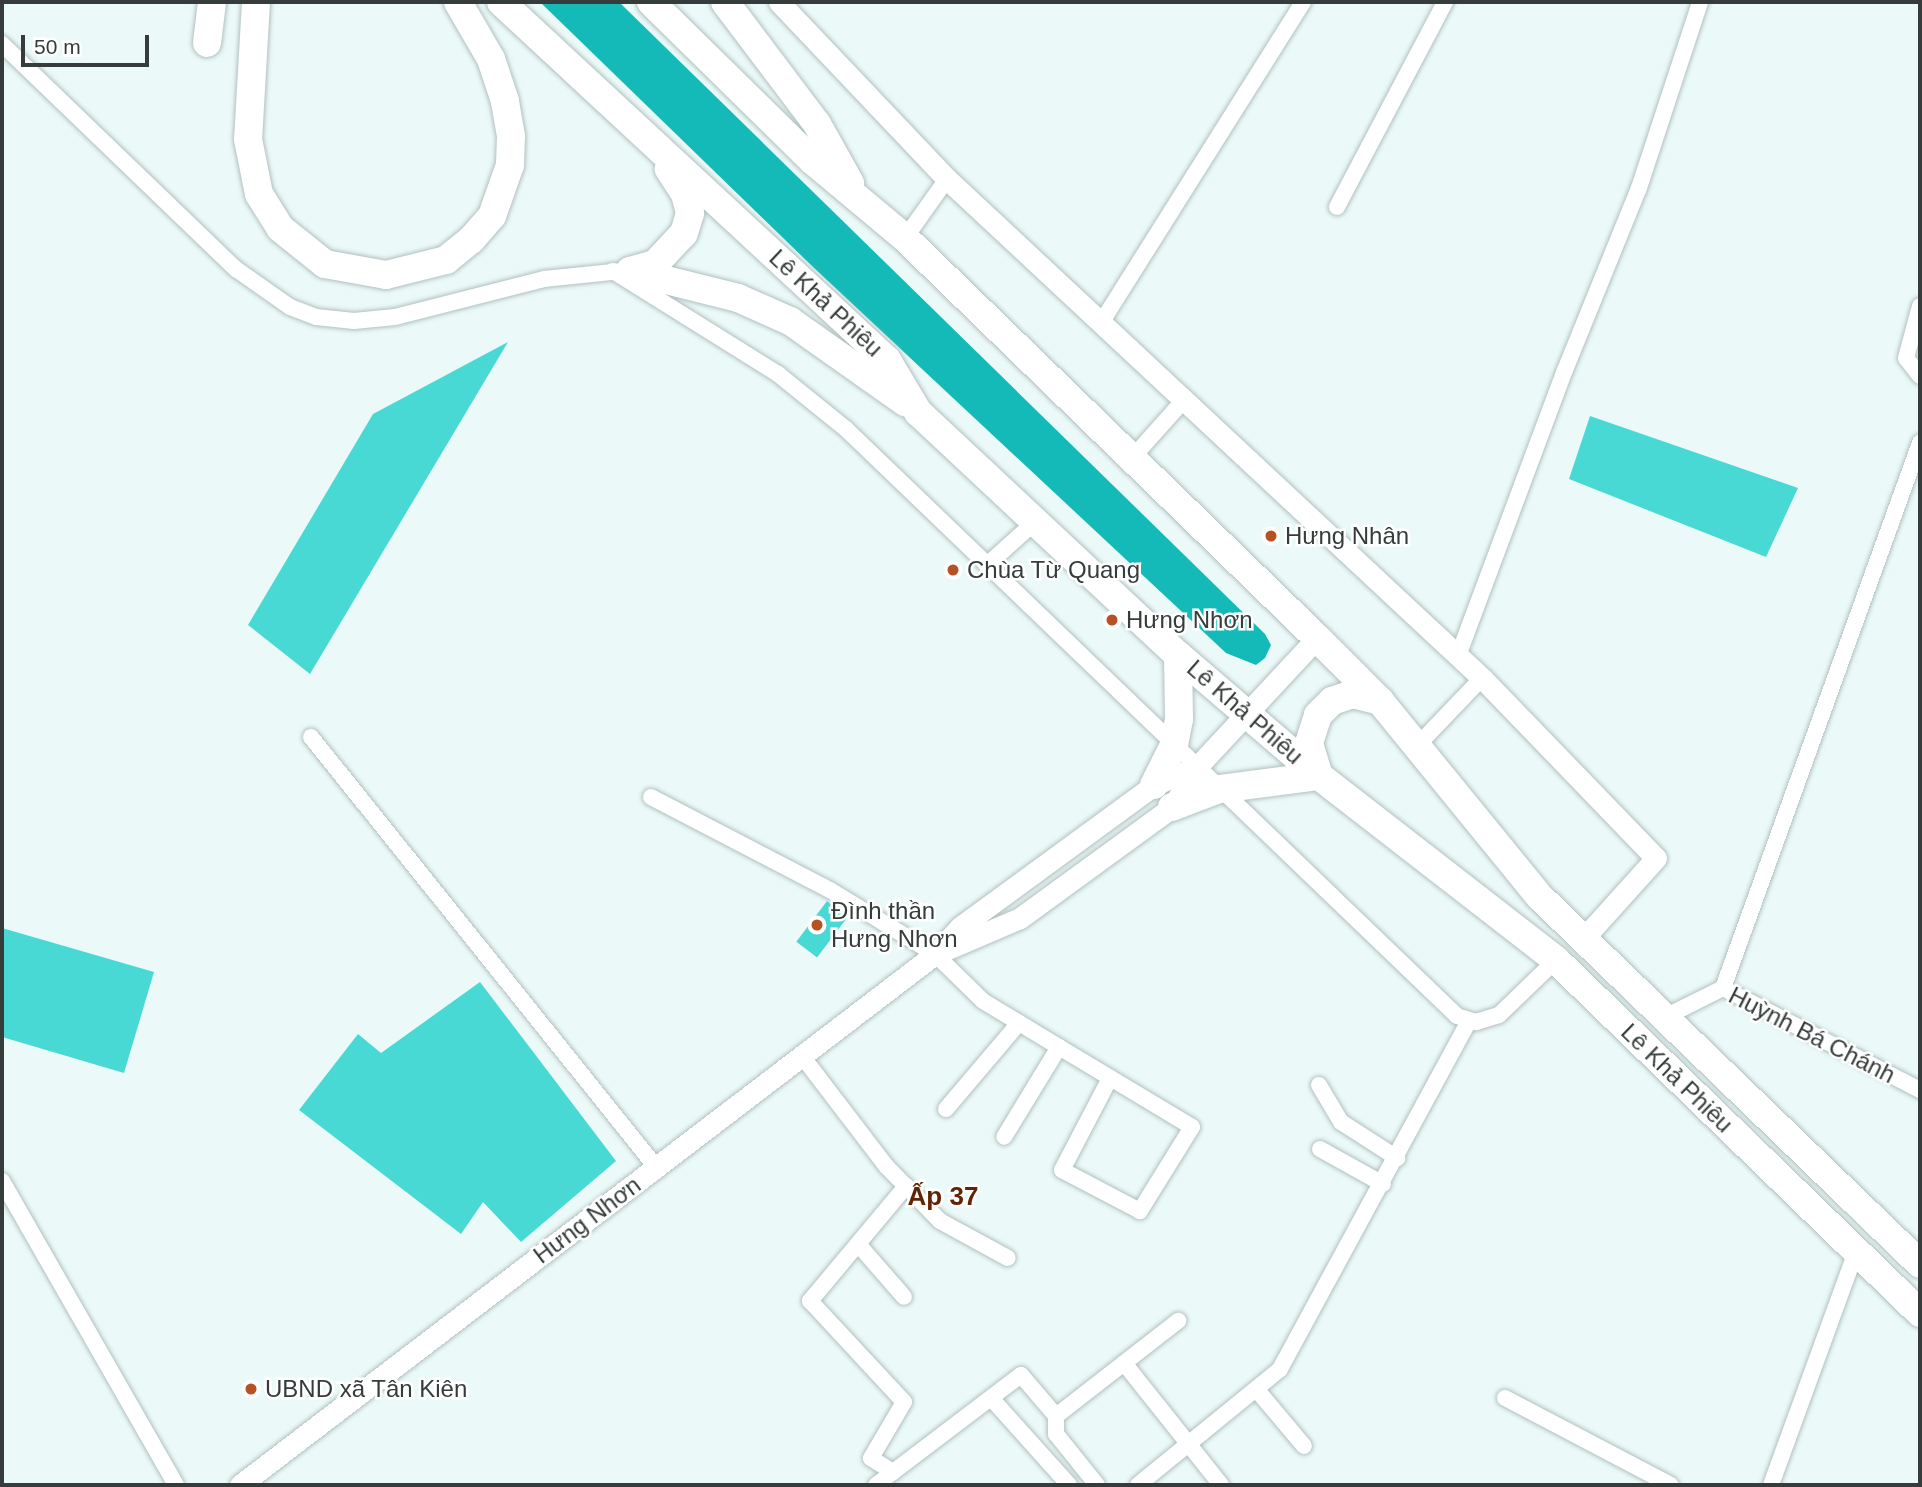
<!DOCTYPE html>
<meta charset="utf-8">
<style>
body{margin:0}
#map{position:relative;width:1922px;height:1487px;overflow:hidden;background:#ebfaf9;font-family:Helvetica,sans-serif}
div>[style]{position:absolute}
.water>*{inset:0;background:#14bab7}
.building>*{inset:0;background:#49d9d5;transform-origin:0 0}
.roads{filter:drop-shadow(0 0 2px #b2c0bf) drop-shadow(0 0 2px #b2c0bf)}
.minor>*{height:16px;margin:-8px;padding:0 8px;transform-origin:8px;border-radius:8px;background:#fff}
.tertiary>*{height:21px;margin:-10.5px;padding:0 10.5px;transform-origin:10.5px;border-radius:10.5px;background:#fff}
.trunk>*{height:28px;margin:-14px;padding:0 14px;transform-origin:14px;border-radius:14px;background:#fff}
.dots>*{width:19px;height:19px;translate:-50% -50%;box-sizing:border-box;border:4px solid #fff;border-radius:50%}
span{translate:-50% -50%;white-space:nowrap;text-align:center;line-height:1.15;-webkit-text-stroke:5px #fff;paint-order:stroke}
.street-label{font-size:24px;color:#363c3b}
.poi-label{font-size:24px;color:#363c3b}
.left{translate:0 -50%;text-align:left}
.neighbourhood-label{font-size:26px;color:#632404;font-weight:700}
.frame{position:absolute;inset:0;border:4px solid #363c3b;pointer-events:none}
.scale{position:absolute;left:21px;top:35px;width:128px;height:32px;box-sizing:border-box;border:4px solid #363c3b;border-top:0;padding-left:9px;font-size:21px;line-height:24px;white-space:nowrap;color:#363c3b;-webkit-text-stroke:5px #fff;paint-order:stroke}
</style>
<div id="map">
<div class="water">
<i style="clip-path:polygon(540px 2px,619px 2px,1265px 634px,1271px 645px,1265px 658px,1256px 665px,1226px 653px,814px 268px)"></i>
</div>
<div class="building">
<i style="clip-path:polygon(508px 342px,310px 674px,248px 625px,373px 414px)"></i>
<i style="clip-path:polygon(1590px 416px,1798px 488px,1766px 557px,1569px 479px)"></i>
<i style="left:827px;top:901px;width:26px;height:51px;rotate:37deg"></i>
<i style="clip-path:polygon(2px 928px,154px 972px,124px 1073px,2px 1037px)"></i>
<i style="clip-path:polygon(480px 982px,616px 1161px,521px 1242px,483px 1202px,461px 1234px,299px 1110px,358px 1034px,381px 1053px)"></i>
</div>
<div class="roads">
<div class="minor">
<i style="left:2px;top:44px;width:325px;rotate:43.9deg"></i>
<i style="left:236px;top:269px;width:66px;rotate:35.1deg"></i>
<i style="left:290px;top:307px;width:28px;rotate:21deg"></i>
<i style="left:316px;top:317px;width:38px;rotate:6deg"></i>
<i style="left:354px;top:321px;width:41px;rotate:-5.6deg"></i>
<i style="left:395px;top:317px;width:154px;rotate:-14.3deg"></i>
<i style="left:544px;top:279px;width:77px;rotate:-5.9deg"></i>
<i style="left:1337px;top:207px;width:232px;rotate:-62.2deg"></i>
<i style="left:905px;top:238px;width:72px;rotate:-54.6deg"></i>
<i style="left:613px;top:271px;width:195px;rotate:32deg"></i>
<i style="left:778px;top:374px;width:87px;rotate:39deg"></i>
<i style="left:846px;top:429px;width:847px;rotate:43.85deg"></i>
<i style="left:1457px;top:1016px;width:20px;rotate:18deg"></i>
<i style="left:1476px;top:1022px;width:24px;rotate:-17deg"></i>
<i style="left:1499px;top:1015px;width:79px;rotate:-44deg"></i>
<i style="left:1920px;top:306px;width:54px;rotate:105.1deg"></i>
<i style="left:1906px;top:358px;width:23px;rotate:52deg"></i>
<i style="left:1101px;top:323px;width:379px;rotate:-57.8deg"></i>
<i style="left:1133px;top:457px;width:76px;rotate:-48.2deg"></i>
<i style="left:987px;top:565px;width:64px;rotate:-41.9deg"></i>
<i style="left:1458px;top:656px;width:305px;rotate:-69.5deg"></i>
<i style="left:1565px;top:370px;width:196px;rotate:-67.9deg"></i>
<i style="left:1639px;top:188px;width:196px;rotate:-71.8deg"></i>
<i style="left:311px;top:737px;width:551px;rotate:51.26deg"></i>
<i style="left:1417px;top:746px;width:94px;rotate:-46.3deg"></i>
<i style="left:651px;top:797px;width:202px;rotate:27.5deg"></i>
<i style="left:830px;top:890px;width:123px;rotate:31.4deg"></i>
<i style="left:935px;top:954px;width:67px;rotate:44.4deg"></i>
<i style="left:983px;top:1001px;width:89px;rotate:31.2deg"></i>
<i style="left:1059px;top:1047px;width:105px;rotate:121.4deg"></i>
<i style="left:1723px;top:988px;width:580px;rotate:-70.13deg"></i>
<i style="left:1667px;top:1016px;width:63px;rotate:-26.6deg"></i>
<i style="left:1723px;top:988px;width:222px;rotate:27.4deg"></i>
<i style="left:1059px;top:1047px;width:155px;rotate:31deg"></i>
<i style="left:1192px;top:1127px;width:99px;rotate:121.8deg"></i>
<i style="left:1140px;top:1211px;width:88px;rotate:-152.3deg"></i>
<i style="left:1062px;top:1170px;width:104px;rotate:-62.4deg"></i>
<i style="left:802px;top:1056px;width:138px;rotate:52.6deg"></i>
<i style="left:886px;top:1166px;width:77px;rotate:45.5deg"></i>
<i style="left:940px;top:1221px;width:77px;rotate:28.6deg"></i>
<i style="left:1319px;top:1085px;width:43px;rotate:59.3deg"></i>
<i style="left:1341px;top:1122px;width:67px;rotate:32.7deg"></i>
<i style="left:946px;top:1109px;width:113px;rotate:-49.7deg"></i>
<i style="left:1320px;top:1149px;width:72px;rotate:29.1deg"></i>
<i style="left:2px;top:1181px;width:350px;rotate:60.2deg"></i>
<i style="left:858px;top:1244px;width:70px;rotate:49deg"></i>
<i style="left:1124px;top:1363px;width:156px;rotate:51.5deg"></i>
<i style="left:1257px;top:1390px;width:73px;rotate:50deg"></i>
<i style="left:991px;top:1398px;width:117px;rotate:48.1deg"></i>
<i style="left:1505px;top:1398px;width:187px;rotate:27.7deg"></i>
<i style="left:893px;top:1472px;width:26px;rotate:-148deg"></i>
<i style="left:871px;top:1458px;width:65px;rotate:-59.5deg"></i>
<i style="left:904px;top:1402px;width:138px;rotate:-132.9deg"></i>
<i style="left:810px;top:1301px;width:150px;rotate:-50.1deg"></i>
<i style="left:876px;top:1485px;width:182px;rotate:-37.2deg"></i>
<i style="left:1021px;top:1375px;width:54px;rotate:49.5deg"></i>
<i style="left:1097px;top:1485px;width:65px;rotate:-128.8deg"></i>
<i style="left:1056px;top:1434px;width:18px;rotate:-90deg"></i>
<i style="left:1056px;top:1416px;width:155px;rotate:-37.9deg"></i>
<i style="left:1138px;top:1485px;width:183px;rotate:-39.2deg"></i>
<i style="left:1280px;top:1369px;width:396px;rotate:-61.5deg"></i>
<i style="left:1771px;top:1485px;width:248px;rotate:-70deg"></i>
</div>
<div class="tertiary">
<i style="left:779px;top:2px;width:244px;rotate:46.5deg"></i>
<i style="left:947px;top:179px;width:732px;rotate:43.01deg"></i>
<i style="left:1482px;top:678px;width:250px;rotate:46deg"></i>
<i style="left:1656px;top:858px;width:108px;rotate:132deg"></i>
<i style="left:938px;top:953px;width:89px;rotate:-23.1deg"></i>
<i style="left:1020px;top:918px;width:188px;rotate:-36.1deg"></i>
<i style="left:1172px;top:807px;width:47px;rotate:-58deg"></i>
<i style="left:1197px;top:767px;width:176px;rotate:-47.1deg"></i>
<i style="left:240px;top:1485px;width:875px;rotate:-37.38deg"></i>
<i style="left:935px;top:954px;width:37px;rotate:-47deg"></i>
<i style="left:960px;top:927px;width:240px;rotate:-36.2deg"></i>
<i style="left:1154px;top:785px;width:47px;rotate:-22.7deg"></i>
</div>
<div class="trunk">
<i style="left:256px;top:2px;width:137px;rotate:93.3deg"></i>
<i style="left:248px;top:139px;width:56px;rotate:78.7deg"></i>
<i style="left:259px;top:194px;width:40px;rotate:58deg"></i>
<i style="left:280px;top:228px;width:58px;rotate:38.7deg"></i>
<i style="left:325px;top:264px;width:62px;rotate:10.2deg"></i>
<i style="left:386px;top:275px;width:62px;rotate:-14deg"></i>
<i style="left:446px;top:260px;width:32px;rotate:-39deg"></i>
<i style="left:471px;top:240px;width:32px;rotate:-49deg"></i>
<i style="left:492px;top:216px;width:54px;rotate:-70.6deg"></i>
<i style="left:510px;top:165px;width:29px;rotate:-88deg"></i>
<i style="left:511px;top:136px;width:36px;rotate:-100deg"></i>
<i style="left:505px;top:101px;width:44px;rotate:-108.4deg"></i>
<i style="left:491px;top:59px;width:66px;rotate:-120.1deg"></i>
<i style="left:501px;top:2px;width:526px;rotate:42.84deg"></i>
<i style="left:887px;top:360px;width:61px;rotate:59.2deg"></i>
<i style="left:918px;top:412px;width:356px;rotate:43.1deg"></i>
<i style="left:1178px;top:655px;width:186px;rotate:40.6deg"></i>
<i style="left:1319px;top:776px;width:300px;rotate:37.8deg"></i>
<i style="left:1556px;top:960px;width:507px;rotate:44.12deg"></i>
<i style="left:651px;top:2px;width:227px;rotate:44.5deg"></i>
<i style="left:813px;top:161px;width:120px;rotate:39.9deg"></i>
<i style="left:905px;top:238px;width:574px;rotate:44.15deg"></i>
<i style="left:1317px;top:638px;width:89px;rotate:45deg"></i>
<i style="left:1380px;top:701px;width:253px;rotate:50.8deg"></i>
<i style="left:1540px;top:897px;width:528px;rotate:44deg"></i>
<i style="left:725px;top:2px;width:153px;rotate:53deg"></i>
<i style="left:817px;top:124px;width:68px;rotate:60.8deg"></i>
<i style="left:207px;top:43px;width:41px;rotate:-83deg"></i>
<i style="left:630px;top:271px;width:111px;rotate:14deg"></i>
<i style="left:738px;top:298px;width:57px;rotate:23.9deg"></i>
<i style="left:790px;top:321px;width:141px;rotate:35.2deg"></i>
<i style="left:630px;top:271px;width:26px;rotate:-16deg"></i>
<i style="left:655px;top:264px;width:42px;rotate:-46.9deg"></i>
<i style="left:684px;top:233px;width:21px;rotate:-73deg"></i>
<i style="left:690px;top:213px;width:20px;rotate:-105deg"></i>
<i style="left:685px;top:194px;width:30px;rotate:-123deg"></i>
<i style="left:1319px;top:776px;width:34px;rotate:-107deg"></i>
<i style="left:1309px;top:743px;width:29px;rotate:-72deg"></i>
<i style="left:1318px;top:715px;width:20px;rotate:-45deg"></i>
<i style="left:1332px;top:701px;width:21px;rotate:-19deg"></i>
<i style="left:1352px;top:694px;width:29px;rotate:14deg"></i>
<i style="left:1154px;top:785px;width:45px;rotate:-63.4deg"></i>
<i style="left:1174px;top:745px;width:26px;rotate:-79deg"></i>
<i style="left:1179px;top:719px;width:64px;rotate:-90.9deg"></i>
<i style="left:1172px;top:807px;width:50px;rotate:-21deg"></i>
<i style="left:1219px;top:789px;width:101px;rotate:-7.4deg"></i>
</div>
</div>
<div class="dots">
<i style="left:1271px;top:536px;background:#b75123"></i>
<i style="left:953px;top:570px;background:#b75123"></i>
<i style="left:1112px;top:620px;background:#b75123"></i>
<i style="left:817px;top:925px;background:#b75123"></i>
<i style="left:251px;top:1389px;background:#b75123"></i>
</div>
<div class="street-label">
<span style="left:826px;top:303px;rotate:43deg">Lê Khả Phiêu</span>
<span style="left:1245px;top:712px;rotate:41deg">Lê Khả Phiêu</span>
<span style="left:1812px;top:1035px;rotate:27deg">Huỳnh Bá Chánh</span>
<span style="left:1677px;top:1078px;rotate:44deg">Lê Khả Phiêu</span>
<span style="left:587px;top:1220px;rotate:-37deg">Hưng Nhơn</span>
</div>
<div class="poi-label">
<span class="left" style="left:1285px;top:536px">Hưng Nhân</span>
<span class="left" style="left:967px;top:570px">Chùa Từ Quang</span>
<span class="left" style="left:1126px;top:620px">Hưng Nhơn</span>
<span class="left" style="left:831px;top:925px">Đình thần<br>Hưng Nhơn</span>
<span class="left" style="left:265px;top:1389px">UBND xã Tân Kiên</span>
</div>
<div class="neighbourhood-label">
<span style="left:943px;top:1197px">Ấp 37</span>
</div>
<div class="frame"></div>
<div class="scale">50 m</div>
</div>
